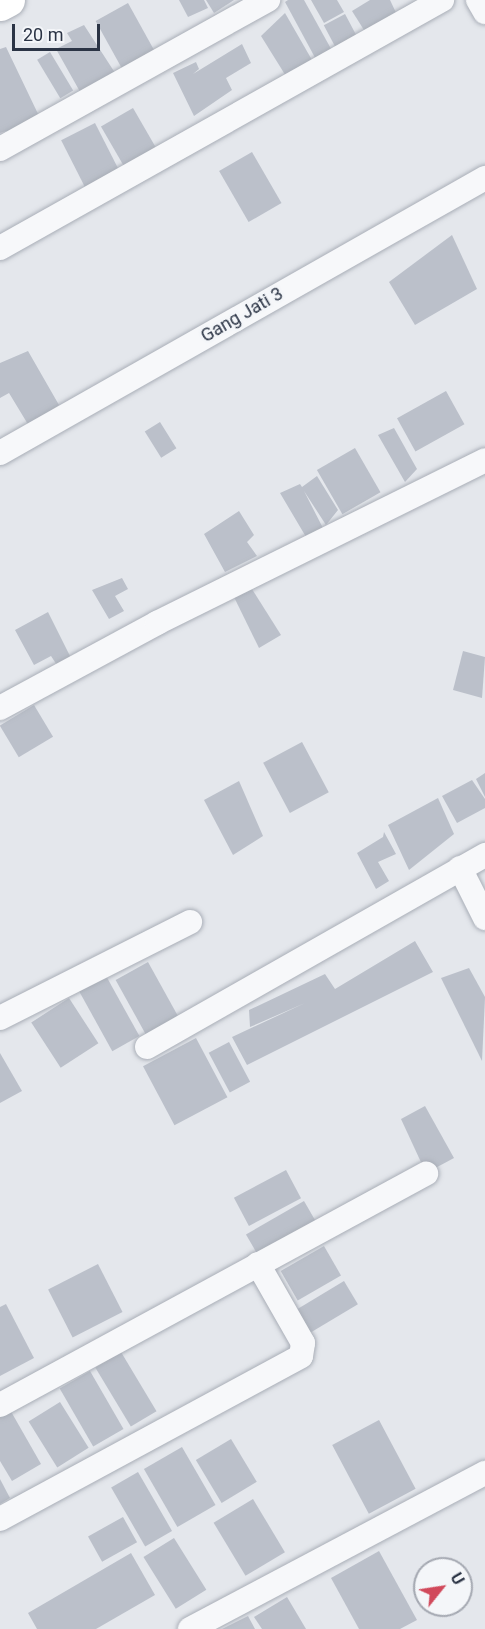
<!DOCTYPE html>
<style>
body{margin:0}
#map{position:relative;width:485px;height:1629px;overflow:hidden;background:#e4e7ec;font-family:Roboto,sans-serif}
div>[style]{position:absolute}
.building>*{inset:0;background:#bbc0ca;transform-origin:0 0}
.roads{filter:drop-shadow(0 0 2px #a9aeb7) drop-shadow(0 0 2px #a9aeb7)}
.minor>*{height:24px;margin:-12px;padding:0 12px;transform-origin:12px;border-radius:12px;background:#f7f8fa}
.secondary>*{height:33px;margin:-16.5px;padding:0 16.5px;transform-origin:16.5px;border-radius:16.5px;background:#fff}
span{translate:-50% -50%;white-space:nowrap;text-align:center;line-height:1.15;-webkit-text-stroke:6px #f4f6f9;paint-order:stroke}
.street-label{font-size:18px;color:#2b3445}
.north{position:absolute;left:413px;top:1557px;width:60px;height:60px;box-sizing:border-box;background:#f4f6f9;border:2px solid #a4a8b1;border-radius:50%;rotate:60deg;font-size:16px;font-weight:700;line-height:24px;text-align:center;color:#2b3445}
.north::after{content:'';display:block;margin:auto;width:21px;height:27px;background:#d1495b;clip-path:polygon(50% 0,100% 100%,50% 72%,0 100%)}
.scale{position:absolute;left:12px;top:24px;width:88px;height:27px;box-sizing:border-box;border:3px solid #2b3445;border-top:0;padding-left:8px;font-size:18px;line-height:21px;white-space:nowrap;color:#2b3445;-webkit-text-stroke:4px #f4f6f9;paint-order:stroke}
</style>
<div id="map">
<div class="building">
<i style="clip-path:polygon(179px 0,204px 0,208px 8px,188px 17px)"></i>
<i style="clip-path:polygon(206px 0,234px 0,214px 13px)"></i>
<i style="clip-path:polygon(288px 0,304px 0,335px 56px,319px 65px,285px 2px)"></i>
<i style="clip-path:polygon(311px 0,337px 0,344px 12px,324px 23px)"></i>
<i style="clip-path:polygon(370px 0,390px 0,399px 19px,369px 38px,352px 11px)"></i>
<i style="left:128px;top:3px;width:60px;height:37px;rotate:61deg"></i>
<i style="clip-path:polygon(285px 13px,312px 60px,289px 81px,261px 36px)"></i>
<i style="left:345px;top:14px;width:34px;height:24px;rotate:62deg"></i>
<i style="clip-path:polygon(84px 25px,119px 79px,83px 97px,56px 49px,72px 41px,67px 33px)"></i>
<i style="clip-path:polygon(242px 44px,251px 63px,226px 78px,232px 90px,194px 116px,173px 73px,196px 62px,199px 69px,193px 74px)"></i>
<i style="clip-path:polygon(6px 47px,40px 118px,9px 136px,6px 131px,0 133px,0 49px)"></i>
<i style="left:50px;top:52px;width:45px;height:15px;rotate:59deg"></i>
<i style="left:133px;top:108px;width:48px;height:37px;rotate:60deg"></i>
<i style="left:95px;top:123px;width:56px;height:38px;rotate:63deg"></i>
<i style="left:252px;top:152px;width:59px;height:38px;rotate:60deg"></i>
<i style="clip-path:polygon(452px 235px,477px 289px,415px 325px,389px 282px)"></i>
<i style="clip-path:polygon(28px 351px,59px 405px,29px 426px,9px 393px,0 398px,0 363px)"></i>
<i style="left:446px;top:391px;width:38px;height:56px;rotate:61deg"></i>
<i style="left:160px;top:422px;width:31px;height:18px;rotate:58deg"></i>
<i style="clip-path:polygon(394px 428px,417px 469px,405px 482px,378px 435px)"></i>
<i style="left:355px;top:448px;width:51px;height:44px;rotate:60deg"></i>
<i style="clip-path:polygon(317px 476px,338px 510px,326px 525px,304px 491px,324px 530px,309px 542px,280px 493px,300px 484px,302px 487px)"></i>
<i style="clip-path:polygon(239px 511px,254px 535px,247px 542px,257px 556px,225px 572px,204px 534px)"></i>
<i style="clip-path:polygon(122px 578px,128px 589px,115px 596px,124px 611px,109px 619px,92px 590px)"></i>
<i style="clip-path:polygon(250px 586px,281px 635px,259px 648px,233px 595px)"></i>
<i style="clip-path:polygon(48px 612px,71px 658px,57px 665px,51px 656px,34px 665px,15px 630px)"></i>
<i style="clip-path:polygon(463px 651px,485px 657px,482px 698px,453px 690px)"></i>
<i style="left:34px;top:705px;width:37px;height:40px;rotate:59deg"></i>
<i style="left:302px;top:742px;width:57px;height:44px;rotate:62deg"></i>
<i style="clip-path:polygon(485px 773px,485px 797px,476px 779px)"></i>
<i style="clip-path:polygon(472px 780px,485px 799px,485px 808px,457px 823px,442px 796px)"></i>
<i style="clip-path:polygon(239px 781px,263px 836px,233px 855px,204px 800px)"></i>
<i style="clip-path:polygon(438px 798px,454px 834px,409px 870px,388px 825px)"></i>
<i style="clip-path:polygon(384px 832px,396px 854px,378px 862px,389px 881px,376px 889px,357px 853px,383px 837px)"></i>
<i style="clip-path:polygon(415px 941px,433px 972px,247px 1065px,232px 1037px,305px 1003px,250px 1027px,249px 1010px,325px 974px,335px 989px)"></i>
<i style="left:148px;top:962px;width:66px;height:37px;rotate:61deg"></i>
<i style="clip-path:polygon(469px 968px,485px 997px,482px 1061px,441px 978px)"></i>
<i style="left:105px;top:974px;width:71px;height:31px;rotate:61deg"></i>
<i style="left:69px;top:998px;width:54px;height:45px;rotate:57deg"></i>
<i style="left:196px;top:1038px;width:67px;height:60px;rotate:62deg"></i>
<i style="left:229px;top:1042px;width:45px;height:23px;rotate:62deg"></i>
<i style="clip-path:polygon(0 1053px,22px 1091px,0 1103px)"></i>
<i style="clip-path:polygon(425px 1106px,454px 1158px,426px 1173px,401px 1119px)"></i>
<i style="left:286px;top:1170px;width:32px;height:59px;rotate:62deg"></i>
<i style="left:304px;top:1201px;width:24px;height:67px;rotate:60deg"></i>
<i style="left:324px;top:1246px;width:34px;height:50px;rotate:60deg"></i>
<i style="left:98px;top:1264px;width:54px;height:56px;rotate:63deg"></i>
<i style="left:344px;top:1281px;width:27px;height:60px;rotate:59deg"></i>
<i style="clip-path:polygon(6px 1304px,34px 1358px,0 1376px,0 1307px)"></i>
<i style="left:121px;top:1352px;width:69px;height:30px;rotate:59deg"></i>
<i style="left:90px;top:1371px;width:67px;height:35px;rotate:60deg"></i>
<i style="left:60px;top:1402px;width:54px;height:37px;rotate:58deg"></i>
<i style="clip-path:polygon(9px 1408px,41px 1464px,12px 1481px,0 1461px,0 1413px)"></i>
<i style="left:379px;top:1420px;width:78px;height:53px;rotate:62deg"></i>
<i style="left:231px;top:1439px;width:50px;height:41px;rotate:59deg"></i>
<i style="left:182px;top:1447px;width:67px;height:44px;rotate:60deg"></i>
<i style="left:138px;top:1472px;width:68px;height:31px;rotate:60deg"></i>
<i style="clip-path:polygon(0 1479px,10px 1498px,0 1504px)"></i>
<i style="left:253px;top:1499px;width:62px;height:46px;rotate:59deg"></i>
<i style="left:123px;top:1517px;width:29px;height:40px;rotate:61deg"></i>
<i style="left:174px;top:1538px;width:61px;height:36px;rotate:58deg"></i>
<i style="clip-path:polygon(379px 1551px,417px 1620px,400px 1629px,359px 1629px,331px 1578px)"></i>
<i style="clip-path:polygon(131px 1553px,155px 1595px,96px 1629px,37px 1629px,28px 1613px)"></i>
<i style="clip-path:polygon(287px 1597px,306px 1629px,262px 1629px,254px 1617px)"></i>
<i style="clip-path:polygon(248px 1616px,255px 1629px,222px 1629px)"></i>
</div>
<div class="roads">
<div class="minor">
<i style="left:478px;top:0;width:14px;rotate:60deg"></i>
<i style="left:0;top:149px;width:307px;rotate:-29.1deg"></i>
<i style="left:0;top:248px;width:507px;rotate:-29.3deg"></i>
<i style="left:0;top:453px;width:558px;rotate:-29.55deg"></i>
<i style="left:0;top:708px;width:179px;rotate:-28.4deg"></i>
<i style="left:157px;top:623px;width:366px;rotate:-26.4deg"></i>
<i style="left:460px;top:868px;width:56px;rotate:63.4deg"></i>
<i style="left:0;top:1018px;width:213px;rotate:-26.8deg"></i>
<i style="left:147px;top:1047px;width:389px;rotate:-29.6deg"></i>
<i style="left:0;top:1405px;width:485px;rotate:-28.5deg"></i>
<i style="left:0;top:1519px;width:342px;rotate:-28.4deg"></i>
<i style="left:301px;top:1356px;width:13px;rotate:-81deg"></i>
<i style="left:303px;top:1343px;width:91px;rotate:-119.7deg"></i>
<i style="left:190px;top:1629px;width:334px;rotate:-27.9deg"></i>
</div>
<div class="secondary">
<i style="left:0;top:4px;width:9px;rotate:-27deg"></i>
</div>
</div>
<div class="street-label">
<span style="left:242px;top:315px;rotate:-30deg">Gang Jati 3</span>
</div>
<div class="north">U</div>
<div class="scale">20 m</div>
</div>
